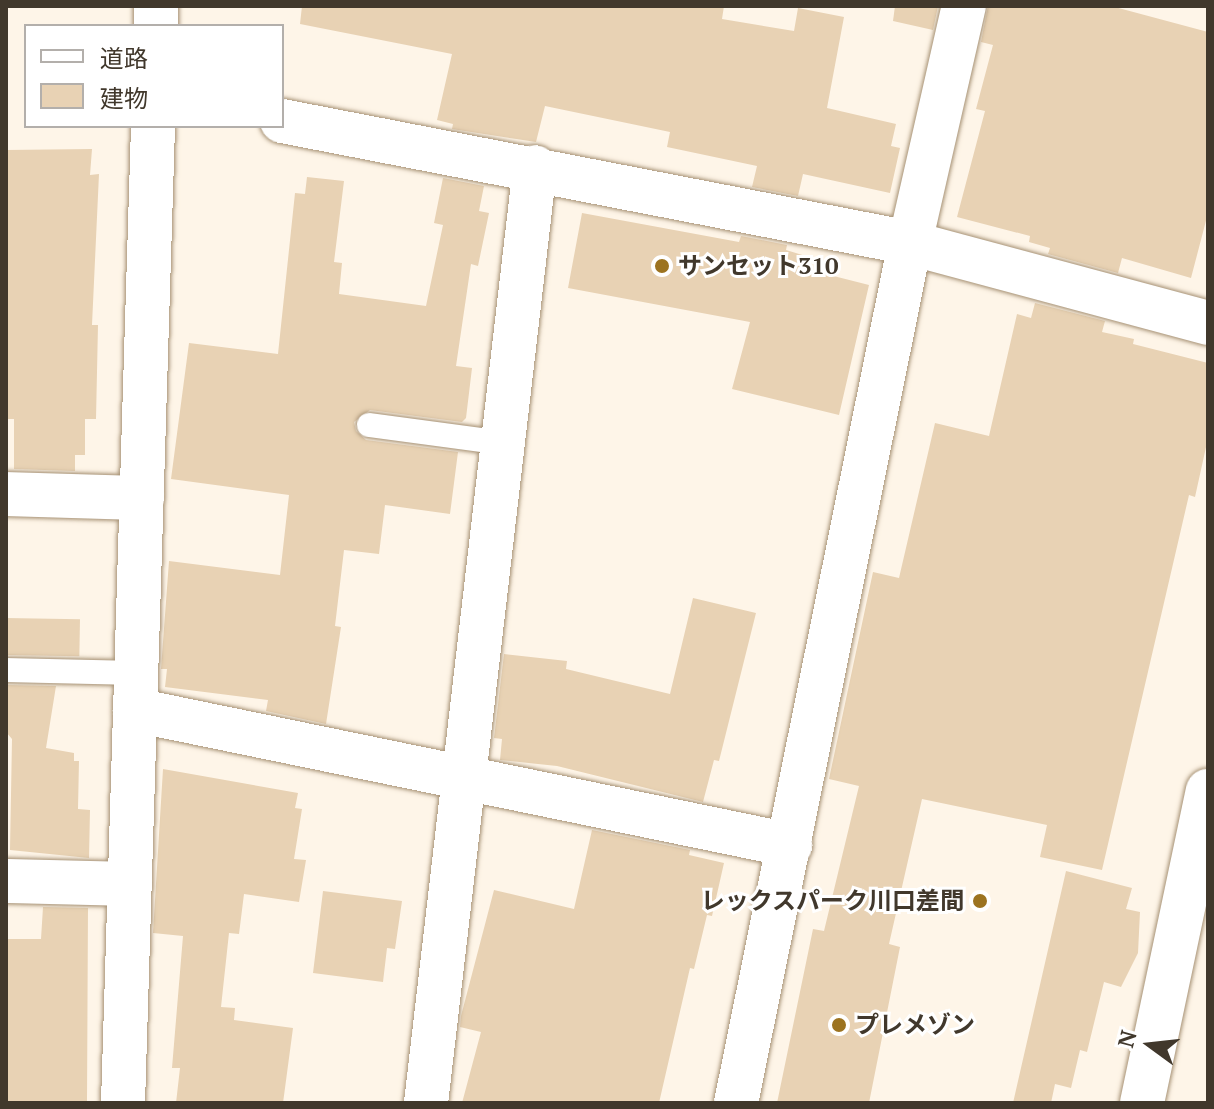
<!DOCTYPE html>
<meta charset="utf-8">
<style>
body{margin:0}
#map{position:relative;width:1214px;height:1109px;overflow:hidden;background:#fef5e8;font-family:"PT Serif","Noto Sans JP",serif}
div>[style]{position:absolute}
.building>*{inset:0;background:#e8d2b4;transform-origin:0 0}
.roads{filter:drop-shadow(0 0 2px #a69174) drop-shadow(0 0 2px #a69174)}
.lane>*{height:24px;margin:-12px;padding:0 12px;transform-origin:12px;border-radius:12px;background:#fff}
.street>*{height:44px;margin:-22px;padding:0 22px;transform-origin:22px;border-radius:22px;background:#fff}
.dots>*{width:22px;height:22px;translate:-50% -50%;box-sizing:border-box;border:4px solid #fff;border-radius:50%}
span{translate:-50% -50%;white-space:nowrap;text-align:center;line-height:1.15;-webkit-text-stroke:6px #fff;paint-order:stroke}
.poi-label{font-size:24px;color:#41382c;font-weight:700}
.left{translate:0 -50%;text-align:left}
.right{translate:-100% -50%;text-align:right}
.frame{position:absolute;inset:0;border:8px solid #41382c;pointer-events:none}
.legend{position:absolute;left:24px;top:24px;width:260px;height:104px;box-sizing:border-box;background:#fff;border:2px solid #b3afab;margin:0;padding:10px 14px;list-style:none;font-size:24px;color:#41382c}
.legend li{display:flex;align-items:center;gap:16px;height:40px}
.legend b{width:40px;border:2px solid #b3afab}
.north{position:absolute;left:1110px;top:1005px;width:80px;height:80px;-webkit-text-stroke:6px #fff;paint-order:stroke;rotate:285deg;font-size:22px;font-weight:700;line-height:32px;text-align:center;color:#41382c}
.north::after{content:'';display:block;margin:auto;width:28px;height:36px;background:#41382c;clip-path:polygon(50% 0,100% 100%,50% 72%,0 100%)}
</style>
<div id="map">
<div class="building">
<i style="clip-path:polygon(302px 6px,724px 6px,722px 19px,794px 31px,798px 8px,844px 17px,827px 108px,896px 124px,891px 146px,900px 148px,890px 193px,803px 174px,798px 196px,752px 187px,757px 166px,667px 147px,670px 132px,545px 106px,536px 142px,452px 129px,453px 124px,437px 120px,452px 54px,300px 24px)"></i>
<i style="clip-path:polygon(895px 6px,938px 6px,933px 30px,893px 21px)"></i>
<i style="clip-path:polygon(988px 6px,1111px 6px,1208px 32px,1208px 213px,1191px 278px,1122px 258px,1118px 273px,1048px 254px,1050px 248px,1029px 242px,1030px 236px,957px 217px,985px 111px,976px 109px,993px 45px,981px 42px)"></i>
<i style="clip-path:polygon(92px 149px,90px 175px,99px 174px,92px 325px,98px 325px,96px 419px,85px 419px,85px 455px,75px 455px,75px 471px,14px 469px,14px 419px,6px 419px,6px 150px)"></i>
<i style="clip-path:polygon(307px 177px,344px 181px,334px 262px,342px 263px,339px 294px,426px 306px,443px 225px,434px 223px,443px 178px,484px 186px,479px 211px,489px 213px,478px 266px,471px 264px,456px 366px,472px 368px,466px 418px,462px 422px,370px 410px,354px 422px,356px 431px,366px 440px,458px 452px,450px 514px,385px 505px,379px 554px,344px 550px,335px 626px,341px 627px,326px 724px,266px 711px,268px 700px,165px 687px,167px 669px,161px 669px,169px 561px,280px 575px,289px 495px,171px 479px,189px 343px,278px 354px,295px 193px,305px 194px)"></i>
<i style="clip-path:polygon(582px 213px,739px 242px,741px 236px,787px 245px,786px 250px,809px 257px,806px 269px,869px 285px,839px 415px,732px 389px,750px 322px,568px 288px)"></i>
<i style="clip-path:polygon(1035px 303px,1105px 321px,1102px 332px,1134px 339px,1133px 344px,1208px 363px,1208px 438px,1195px 497px,1189px 495px,1102px 870px,1040px 857px,1047px 825px,922px 799px,889px 944px,900px 947px,869px 1103px,777px 1103px,813px 929px,824px 931px,859px 786px,829px 779px,873px 572px,899px 578px,935px 423px,989px 436px,1017px 314px,1031px 318px)"></i>
<i style="clip-path:polygon(693px 598px,756px 613px,719px 761px,714px 760px,703px 802px,557px 766px,500px 760px,502px 739px,494px 738px,504px 654px,567px 661px,566px 669px,670px 694px)"></i>
<i style="left:6px;top:618px;width:74px;height:37px;rotate:1deg"></i>
<i style="clip-path:polygon(6px 685px,56px 686px,46px 748px,74px 753px,74px 761px,79px 761px,78px 809px,90px 810px,89px 858px,10px 850px,12px 739px,6px 732px)"></i>
<i style="clip-path:polygon(163px 769px,298px 793px,295px 808px,302px 809px,294px 859px,306px 860px,299px 902px,244px 894px,239px 934px,229px 933px,221px 1007px,235px 1008px,234px 1020px,293px 1028px,283px 1103px,176px 1103px,180px 1068px,172px 1068px,183px 936px,153px 933px)"></i>
<i style="clip-path:polygon(592px 830px,690px 850px,689px 855px,724px 863px,712px 916px,707px 915px,694px 969px,690px 968px,659px 1103px,462px 1103px,481px 1032px,460px 1027px,461px 1016px,494px 890px,574px 909px)"></i>
<i style="clip-path:polygon(1066px 871px,1132px 888px,1126px 909px,1140px 912px,1138px 953px,1121px 987px,1104px 982px,1087px 1052px,1080px 1050px,1071px 1088px,1055px 1084px,1051px 1103px,1013px 1103px)"></i>
<i style="clip-path:polygon(323px 891px,402px 901px,395px 949px,387px 948px,383px 982px,313px 973px)"></i>
<i style="clip-path:polygon(43px 907px,88px 908px,87px 1103px,6px 1103px,6px 939px,41px 939px)"></i>
</div>
<div class="roads">
<div class="lane">
<i style="left:369px;top:425px;width:136px;rotate:7.6deg"></i>
<i style="left:6px;top:670px;width:130px;rotate:1.3deg"></i>
</div>
<div class="street">
<i style="left:156px;top:26px;width:20px;rotate:-90deg"></i>
<i style="left:282px;top:121px;width:640px;rotate:10.99deg"></i>
<i style="left:910px;top:243px;width:309px;rotate:15deg"></i>
<i style="left:6px;top:494px;width:136px;rotate:1.7deg"></i>
<i style="left:135px;top:710px;width:669px;rotate:11.65deg"></i>
<i style="left:6px;top:881px;width:124px;rotate:1.4deg"></i>
<i style="left:123px;top:1103px;width:977px;rotate:-88.24deg"></i>
<i style="left:426px;top:1103px;width:942px;rotate:-83.36deg"></i>
<i style="left:736px;top:1103px;width:877px;rotate:-78.56deg"></i>
<i style="left:910px;top:243px;width:243px;rotate:-77.2deg"></i>
<i style="left:1142px;top:1103px;width:319px;rotate:-78.1deg"></i>
</div>
</div>
<div class="dots">
<i style="left:662px;top:266px;background:#9c7320"></i>
<i style="left:980px;top:901px;background:#9c7320"></i>
<i style="left:839px;top:1025px;background:#9c7320"></i>
</div>
<div class="poi-label">
<span class="left" style="left:678px;top:266px">サンセット310</span>
<span class="right" style="left:964px;top:901px">レックスパーク川口差間</span>
<span class="left" style="left:855px;top:1025px">プレメゾン</span>
</div>
<div class="frame"></div>
<ul class="legend">
<li><b style="height:10px;background:#fff"></b>道路</li>
<li><b style="height:22px;background:#e8d2b4"></b>建物</li>
</ul>
<div class="north">N</div>
</div>
